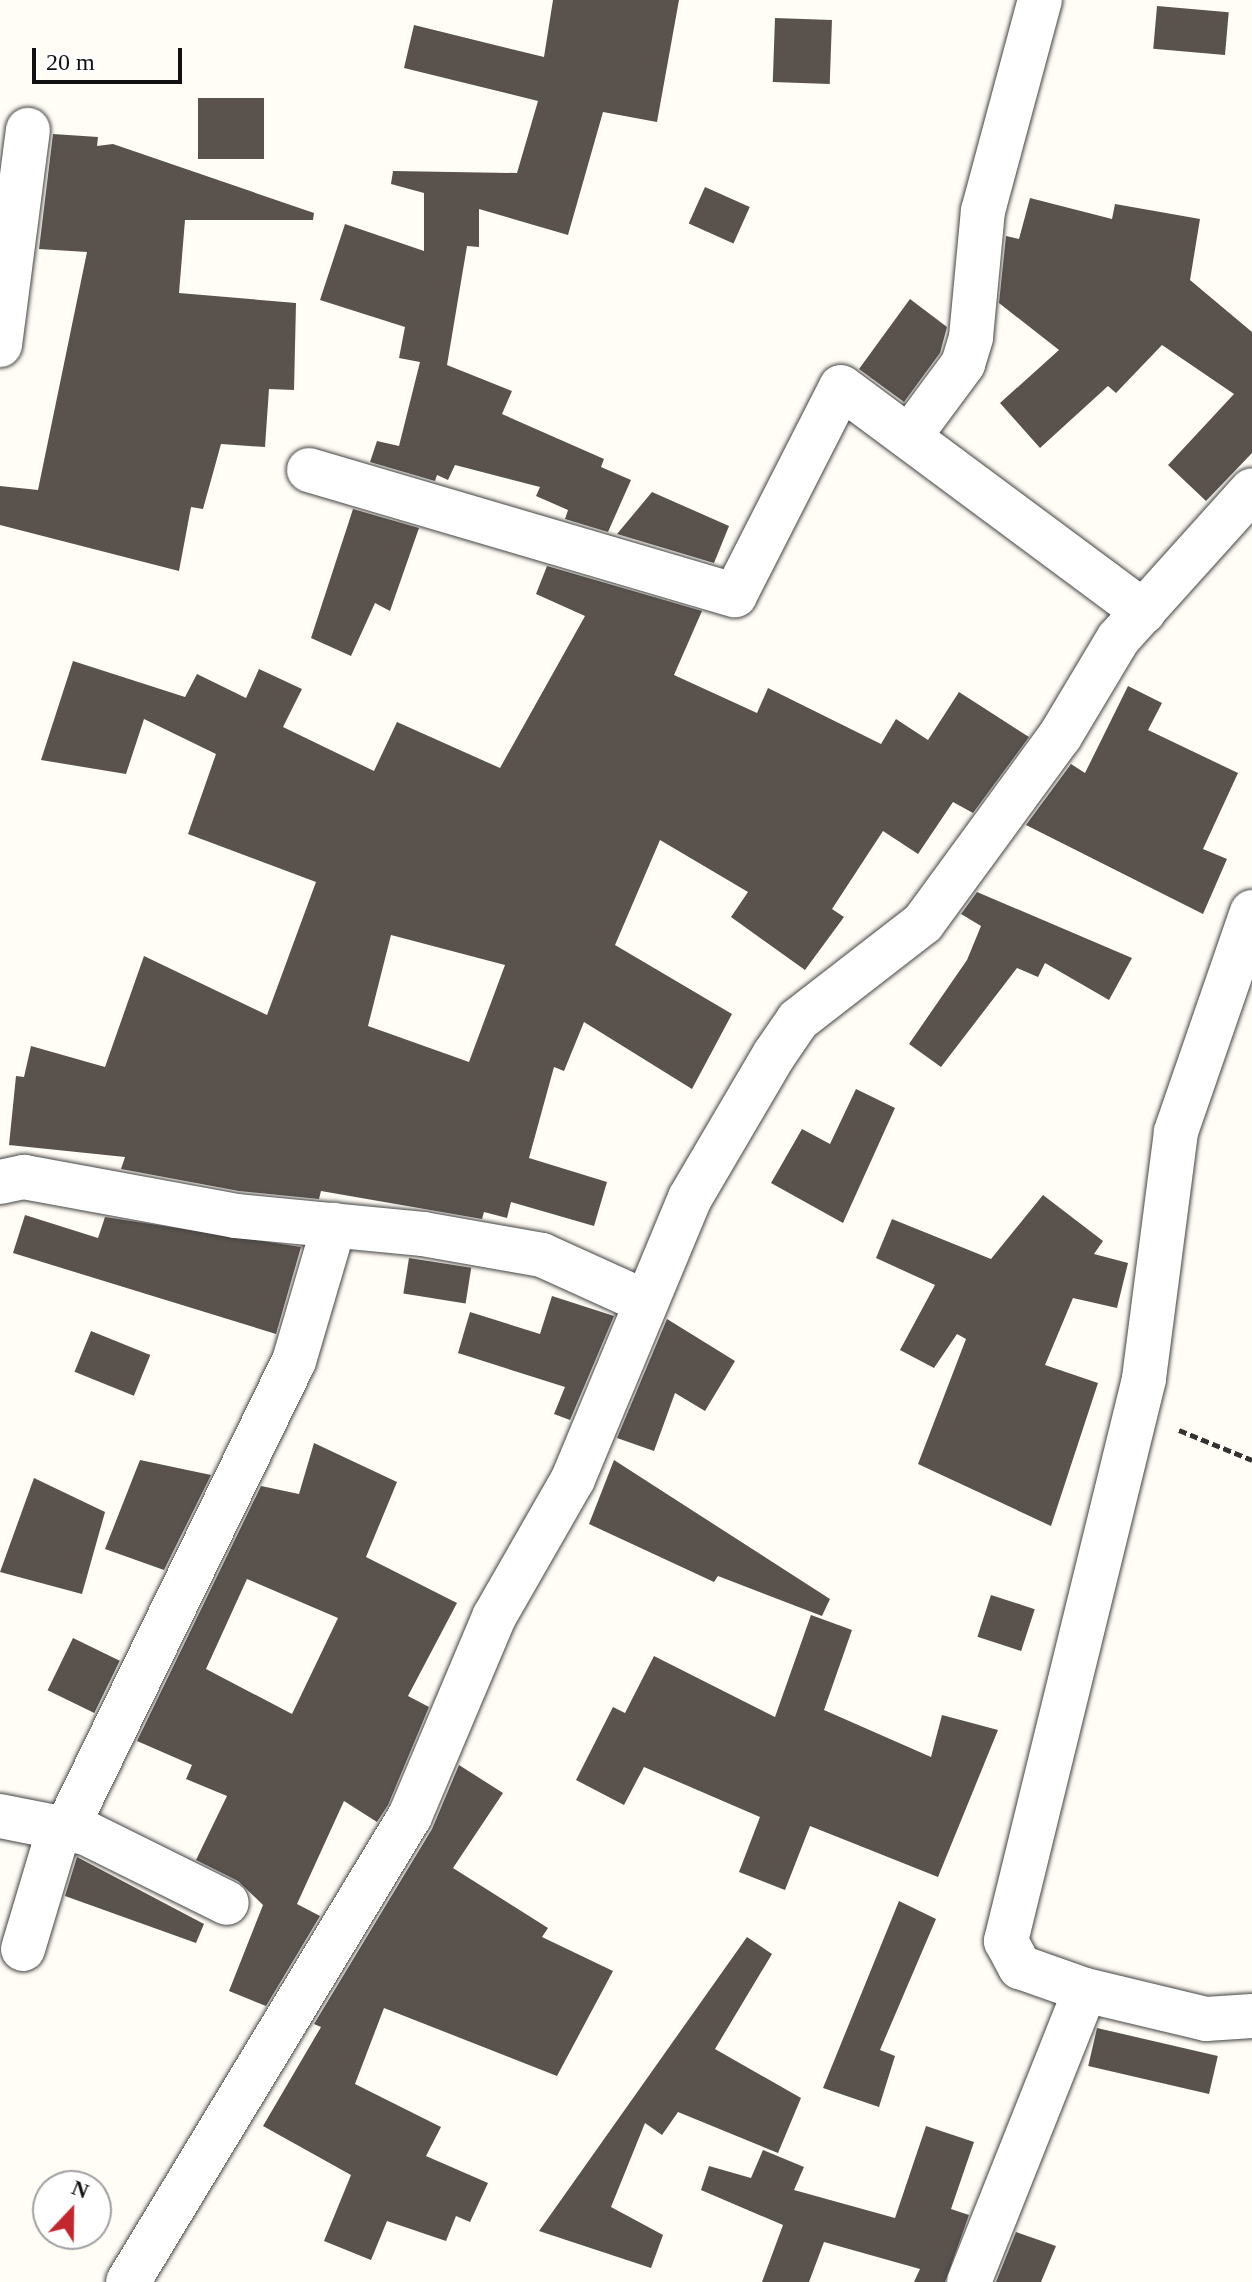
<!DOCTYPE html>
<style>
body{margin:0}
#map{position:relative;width:1252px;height:2282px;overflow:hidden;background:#fffdf5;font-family:Georgia,serif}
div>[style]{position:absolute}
.building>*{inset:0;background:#5a524d;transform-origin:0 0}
.path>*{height:5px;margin-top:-2.5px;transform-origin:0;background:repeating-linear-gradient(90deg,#333 0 8px,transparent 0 12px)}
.roads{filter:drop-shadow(0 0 2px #444) drop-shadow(0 0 2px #444)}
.minor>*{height:44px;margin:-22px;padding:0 22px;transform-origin:22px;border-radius:22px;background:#fff}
span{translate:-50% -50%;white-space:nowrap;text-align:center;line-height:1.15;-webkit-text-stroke:8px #fff;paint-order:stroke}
.north{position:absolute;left:32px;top:2170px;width:80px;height:80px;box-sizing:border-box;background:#fff;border:2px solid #a0a0a0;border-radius:50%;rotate:22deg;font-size:22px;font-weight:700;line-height:32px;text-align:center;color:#111}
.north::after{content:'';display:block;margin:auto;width:28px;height:36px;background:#c4262e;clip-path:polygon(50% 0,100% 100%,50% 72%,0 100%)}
.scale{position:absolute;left:32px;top:48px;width:150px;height:36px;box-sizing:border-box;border:4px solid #111;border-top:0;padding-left:10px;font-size:24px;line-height:28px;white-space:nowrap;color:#111;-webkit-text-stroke:6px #fff;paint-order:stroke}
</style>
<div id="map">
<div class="building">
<i style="clip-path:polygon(553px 0,679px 0,657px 122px,603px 112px,568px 235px,479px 209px,479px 247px,467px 246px,447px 365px,512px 391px,502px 414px,604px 459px,601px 467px,631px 480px,608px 532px,565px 519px,568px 510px,536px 496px,540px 487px,455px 465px,448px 480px,437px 475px,435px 481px,370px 462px,377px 441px,399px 446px,420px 362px,399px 358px,405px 327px,320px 300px,345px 224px,424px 251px,424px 193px,391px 184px,393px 171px,517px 173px,538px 101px,404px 68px,414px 25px,544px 57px)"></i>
<i style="left:1157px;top:6px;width:72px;height:43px;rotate:5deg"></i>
<i style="left:775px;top:18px;width:57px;height:64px;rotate:2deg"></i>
<i style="left:198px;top:98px;width:66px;height:61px"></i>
<i style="clip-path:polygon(53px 134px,98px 137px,97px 146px,113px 144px,314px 213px,313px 220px,185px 220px,179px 293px,296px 303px,294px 390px,269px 389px,265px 447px,221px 444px,203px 509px,191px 507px,179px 571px,0 525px,0 486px,38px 490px,87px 252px,39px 249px)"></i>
<i style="left:705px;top:187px;width:49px;height:40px;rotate:24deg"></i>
<i style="clip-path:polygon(1030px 198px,1112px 219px,1115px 204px,1200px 219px,1190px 280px,1252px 332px,1252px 453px,1206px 501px,1168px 465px,1234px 394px,1162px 345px,1116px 393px,1108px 386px,1040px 448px,1000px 403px,1059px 350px,999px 303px,1006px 236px,1019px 239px)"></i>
<i style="clip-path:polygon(910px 299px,947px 327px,940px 353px,904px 402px,859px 369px)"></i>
<i style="clip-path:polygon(652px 492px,729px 526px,714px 563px,617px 534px)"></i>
<i style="clip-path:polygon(353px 509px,419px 528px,390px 611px,375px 603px,351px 656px,311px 638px)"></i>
<i style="clip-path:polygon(evenodd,547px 566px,702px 611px,674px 675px,757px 713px,768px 688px,881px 744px,896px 719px,928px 740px,959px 692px,1029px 737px,973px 813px,953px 802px,918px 854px,883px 831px,832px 909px,844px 917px,805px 970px,731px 917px,748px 892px,660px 840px,615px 945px,732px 1014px,692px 1089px,584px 1022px,564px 1071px,554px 1067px,529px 1158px,607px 1182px,594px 1226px,511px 1202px,507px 1218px,484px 1212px,482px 1219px,321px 1191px,319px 1199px,239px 1191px,121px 1169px,125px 1157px,9px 1145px,16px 1076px,24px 1077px,31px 1046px,105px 1067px,144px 956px,267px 1015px,316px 882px,188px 834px,216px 754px,144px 719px,126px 774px,41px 760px,73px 661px,185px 697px,197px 674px,246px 698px,259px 669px,302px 689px,283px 727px,374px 771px,397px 722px,500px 768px,585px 616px,536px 594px,547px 566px,391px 935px,505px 965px,469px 1062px,368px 1026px,391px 935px)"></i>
<i style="clip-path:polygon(1128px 686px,1162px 703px,1148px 730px,1238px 773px,1203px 849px,1227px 859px,1203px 914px,1026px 825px,1071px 764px,1085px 773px)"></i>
<i style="clip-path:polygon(977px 892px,1132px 958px,1109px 1000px,1045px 963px,1038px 977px,1017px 968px,941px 1067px,909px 1044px,967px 960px,981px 926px,961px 914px)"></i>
<i style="clip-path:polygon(856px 1089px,895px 1108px,843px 1223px,771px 1183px,802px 1129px,830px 1144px)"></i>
<i style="clip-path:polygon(1043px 1195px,1103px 1241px,1094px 1254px,1128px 1263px,1117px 1308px,1073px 1298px,1045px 1365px,1098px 1383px,1051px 1526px,918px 1464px,966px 1339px,957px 1334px,934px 1368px,900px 1350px,935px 1285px,876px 1258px,892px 1219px,991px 1259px)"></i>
<i style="clip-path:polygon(25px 1215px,98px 1238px,105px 1217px,301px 1247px,276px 1334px,13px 1253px)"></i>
<i style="left:409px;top:1258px;width:63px;height:36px;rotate:9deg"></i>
<i style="clip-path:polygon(552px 1296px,614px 1316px,570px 1420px,554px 1414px,565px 1387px,458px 1353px,470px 1312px,540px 1334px)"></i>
<i style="clip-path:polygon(667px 1319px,735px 1361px,705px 1411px,675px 1393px,654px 1451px,617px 1438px)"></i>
<i style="left:91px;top:1331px;width:64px;height:44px;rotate:22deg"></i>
<i style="clip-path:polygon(evenodd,314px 1443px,397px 1482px,366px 1557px,457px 1603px,408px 1696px,429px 1707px,388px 1805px,377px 1822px,344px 1801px,297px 1904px,320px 1916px,266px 2006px,229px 1991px,263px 1905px,238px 1881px,196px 1860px,227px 1796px,186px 1779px,192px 1765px,137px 1741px,261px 1486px,299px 1494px,314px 1443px,247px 1579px,338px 1618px,292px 1714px,206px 1669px,247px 1579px)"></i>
<i style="clip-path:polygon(140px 1460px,211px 1475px,164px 1570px,105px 1549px)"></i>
<i style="clip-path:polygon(614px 1460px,830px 1599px,822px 1616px,718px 1576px,714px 1582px,589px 1524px)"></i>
<i style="clip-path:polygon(34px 1478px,105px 1512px,82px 1594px,0 1572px)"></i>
<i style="left:991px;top:1595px;width:46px;height:44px;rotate:18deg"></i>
<i style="clip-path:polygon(811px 1615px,852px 1630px,824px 1710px,931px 1757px,942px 1715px,998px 1730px,938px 1877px,810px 1826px,785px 1890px,739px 1872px,760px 1817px,644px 1767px,624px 1805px,576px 1780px,613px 1707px,625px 1713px,654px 1656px,775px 1717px)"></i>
<i style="left:73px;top:1638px;width:52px;height:58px;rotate:26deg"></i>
<i style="clip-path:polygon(459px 1765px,503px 1793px,453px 1868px,548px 1928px,542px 1937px,613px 1971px,557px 2076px,384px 2008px,355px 2084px,441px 2127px,426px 2156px,488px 2183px,470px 2222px,456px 2216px,446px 2241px,387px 2221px,371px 2260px,324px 2241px,351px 2175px,263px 2126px,321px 2027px,314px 2024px,432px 1829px)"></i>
<i style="clip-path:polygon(77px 1857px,204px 1924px,196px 1943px,65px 1896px)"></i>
<i style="clip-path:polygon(899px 1901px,936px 1919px,880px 2050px,895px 2056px,879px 2107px,823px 2088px)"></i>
<i style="clip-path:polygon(747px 1937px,772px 1954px,715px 2049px,801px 2098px,778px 2153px,678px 2112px,662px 2135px,645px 2123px,611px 2207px,663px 2235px,651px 2268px,539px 2231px)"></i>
<i style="left:1097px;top:2028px;width:124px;height:39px;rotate:13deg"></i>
<i style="clip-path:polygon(926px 2126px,974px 2142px,951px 2209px,969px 2215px,945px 2282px,914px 2282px,920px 2269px,824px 2242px,809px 2282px,762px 2282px,783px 2225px,701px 2190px,709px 2166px,751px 2178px,763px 2150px,804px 2167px,794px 2190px,895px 2218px)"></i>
<i style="clip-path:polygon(1016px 2232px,1056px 2246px,1041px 2282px,996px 2282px)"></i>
</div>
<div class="path">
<i style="left:1179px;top:1430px;width:79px;rotate:22.3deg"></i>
</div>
<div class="roads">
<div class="minor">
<i style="left:0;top:345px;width:217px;rotate:-82.6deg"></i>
<i style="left:909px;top:437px;width:91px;rotate:-53.5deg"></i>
<i style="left:963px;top:364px;width:28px;rotate:-73deg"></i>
<i style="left:971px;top:337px;width:127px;rotate:-84.6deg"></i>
<i style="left:983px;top:211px;width:219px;rotate:-74.9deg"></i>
<i style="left:309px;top:470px;width:444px;rotate:16.4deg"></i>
<i style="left:735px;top:595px;width:233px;rotate:-63deg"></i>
<i style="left:841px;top:387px;width:377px;rotate:36.6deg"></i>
<i style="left:1252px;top:912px;width:233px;rotate:109.1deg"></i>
<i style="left:1176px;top:1132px;width:249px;rotate:97.4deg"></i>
<i style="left:1144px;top:1379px;width:579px;rotate:103.8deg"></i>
<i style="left:1006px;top:1941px;width:30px;rotate:62deg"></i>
<i style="left:1020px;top:1967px;width:69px;rotate:19.5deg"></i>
<i style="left:1085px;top:1990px;width:124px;rotate:13.5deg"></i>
<i style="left:1206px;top:2019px;width:46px;rotate:-3.7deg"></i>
<i style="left:0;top:1182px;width:25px;rotate:-12deg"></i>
<i style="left:24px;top:1177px;width:216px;rotate:10.4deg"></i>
<i style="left:236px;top:1216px;width:188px;rotate:5.5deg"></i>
<i style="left:423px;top:1234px;width:121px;rotate:10deg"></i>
<i style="left:542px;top:1255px;width:109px;rotate:24.4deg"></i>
<i style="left:0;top:1816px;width:88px;rotate:11.2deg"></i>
<i style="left:86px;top:1833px;width:157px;rotate:26.4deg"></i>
<i style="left:23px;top:1949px;width:128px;rotate:-73.3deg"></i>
<i style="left:60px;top:1826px;width:13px;rotate:-32deg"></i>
<i style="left:71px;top:1819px;width:509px;rotate:-64.04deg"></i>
<i style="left:294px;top:1361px;width:142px;rotate:-73.6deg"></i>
<i style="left:128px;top:2282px;width:545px;rotate:-58.82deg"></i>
<i style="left:410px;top:1816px;width:216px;rotate:-67.1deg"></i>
<i style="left:494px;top:1617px;width:159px;rotate:-60.2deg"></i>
<i style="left:573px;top:1479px;width:304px;rotate:-67.4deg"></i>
<i style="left:690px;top:1198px;width:166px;rotate:-59.6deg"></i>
<i style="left:774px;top:1055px;width:42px;rotate:-55.6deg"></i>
<i style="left:798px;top:1020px;width:158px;rotate:-37.8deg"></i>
<i style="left:923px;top:923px;width:232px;rotate:-53.8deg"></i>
<i style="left:1060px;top:736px;width:113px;rotate:-59.1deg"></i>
<i style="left:1118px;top:639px;width:200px;rotate:-48deg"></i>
<i style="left:969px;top:2282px;width:314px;rotate:-68.3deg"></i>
</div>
</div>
<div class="north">N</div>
<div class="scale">20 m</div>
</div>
